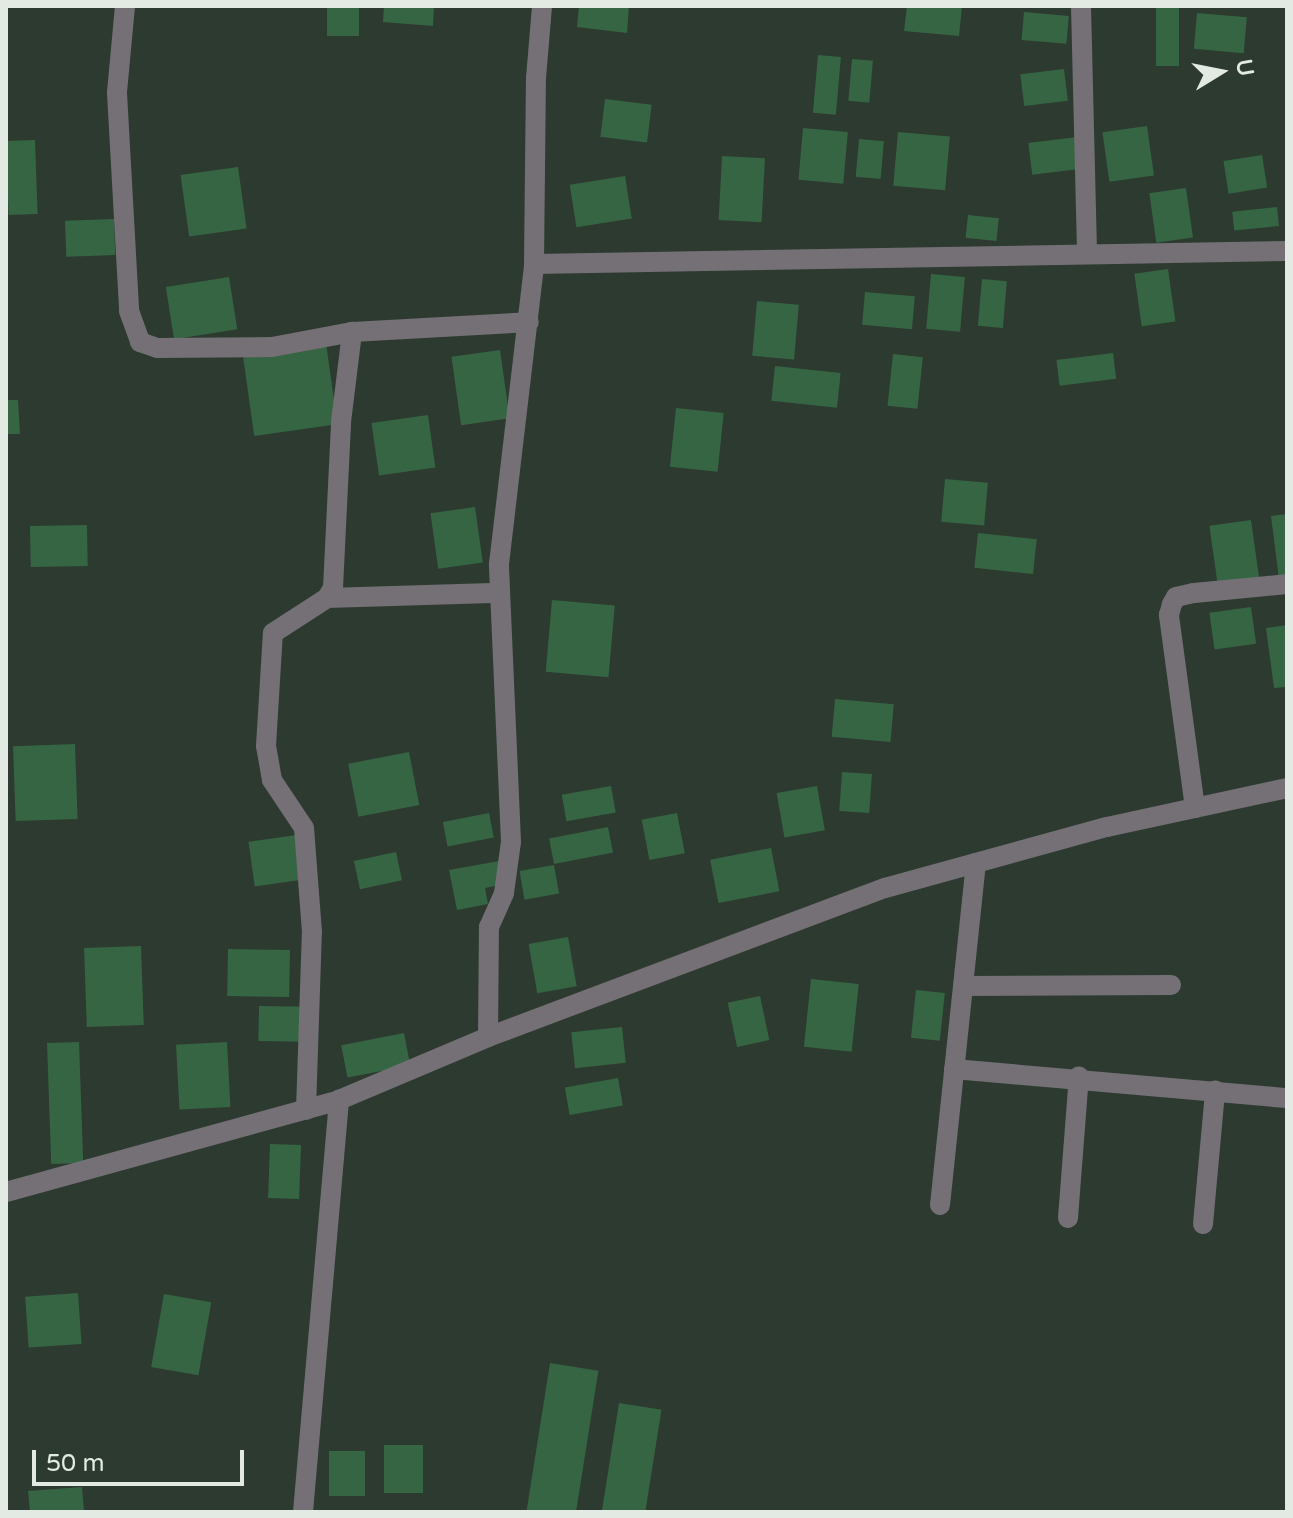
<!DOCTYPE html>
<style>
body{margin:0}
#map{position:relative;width:1293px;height:1518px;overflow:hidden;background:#2d3a30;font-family:"Varela Round",sans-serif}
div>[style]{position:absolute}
.building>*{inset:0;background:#366543;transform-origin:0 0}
.minor>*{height:20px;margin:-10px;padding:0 10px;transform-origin:10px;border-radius:10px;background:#747076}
span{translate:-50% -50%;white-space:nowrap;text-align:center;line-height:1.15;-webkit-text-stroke:6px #2d3a30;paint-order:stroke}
.frame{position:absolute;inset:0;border:8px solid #e2eae3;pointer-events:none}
.north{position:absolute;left:1181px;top:32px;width:80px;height:80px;-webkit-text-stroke:6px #2d3a30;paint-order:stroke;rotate:80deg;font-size:22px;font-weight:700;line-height:32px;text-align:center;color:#e2eae3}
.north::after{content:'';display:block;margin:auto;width:28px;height:36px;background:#e2eae3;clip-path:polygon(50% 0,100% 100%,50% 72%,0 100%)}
.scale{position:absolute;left:32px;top:1450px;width:212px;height:36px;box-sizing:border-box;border:4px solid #e2eae3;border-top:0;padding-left:10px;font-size:24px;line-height:28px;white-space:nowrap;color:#e2eae3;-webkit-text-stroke:6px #2d3a30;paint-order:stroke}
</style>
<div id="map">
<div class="building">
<i style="left:327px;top:6px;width:32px;height:30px"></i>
<i style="clip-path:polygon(384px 6px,434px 6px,433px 26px,383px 22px)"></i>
<i style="clip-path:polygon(579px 6px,629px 6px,627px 33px,577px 27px)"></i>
<i style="clip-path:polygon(907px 6px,962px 6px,959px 36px,904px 31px)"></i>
<i style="left:1156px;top:6px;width:23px;height:60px"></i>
<i style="left:1024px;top:12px;width:45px;height:28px;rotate:5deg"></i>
<i style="left:1197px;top:13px;width:50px;height:36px;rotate:5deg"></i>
<i style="left:818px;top:55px;width:23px;height:58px;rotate:5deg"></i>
<i style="left:852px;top:59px;width:21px;height:42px;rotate:5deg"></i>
<i style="left:1064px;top:69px;width:32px;height:44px;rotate:83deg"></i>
<i style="left:605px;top:99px;width:47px;height:38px;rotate:7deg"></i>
<i style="left:1147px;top:126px;width:50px;height:45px;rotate:82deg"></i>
<i style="left:803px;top:128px;width:45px;height:52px;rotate:5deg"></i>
<i style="left:898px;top:132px;width:52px;height:54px;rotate:5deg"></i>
<i style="left:1077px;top:137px;width:32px;height:49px;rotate:83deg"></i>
<i style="left:859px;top:139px;width:25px;height:38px;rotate:5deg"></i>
<i style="left:35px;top:140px;width:74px;height:29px;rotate:88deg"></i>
<i style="left:1262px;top:155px;width:33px;height:39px;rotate:81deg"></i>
<i style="left:722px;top:156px;width:43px;height:64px;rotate:3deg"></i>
<i style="left:238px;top:167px;width:62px;height:58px;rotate:82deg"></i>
<i style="left:625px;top:176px;width:43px;height:56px;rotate:81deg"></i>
<i style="left:1186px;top:188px;width:50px;height:37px;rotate:82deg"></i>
<i style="left:1277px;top:207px;width:19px;height:45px;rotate:84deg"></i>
<i style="left:968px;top:215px;width:31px;height:23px;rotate:6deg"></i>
<i style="left:114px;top:219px;width:36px;height:49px;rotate:88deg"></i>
<i style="left:1168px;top:269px;width:53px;height:34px;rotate:82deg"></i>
<i style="left:931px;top:274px;width:34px;height:55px;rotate:5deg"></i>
<i style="left:229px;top:277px;width:53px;height:64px;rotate:81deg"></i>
<i style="left:982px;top:279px;width:25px;height:47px;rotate:5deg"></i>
<i style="left:865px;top:292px;width:50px;height:33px;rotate:5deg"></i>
<i style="left:757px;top:301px;width:42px;height:55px;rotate:5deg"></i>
<i style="left:326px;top:343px;width:82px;height:84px;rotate:82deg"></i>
<i style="left:500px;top:350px;width:69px;height:49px;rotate:82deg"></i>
<i style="left:1113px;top:353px;width:26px;height:57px;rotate:83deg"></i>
<i style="left:893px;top:354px;width:30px;height:52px;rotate:6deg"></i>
<i style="left:775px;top:366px;width:66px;height:35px;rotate:6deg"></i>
<i style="clip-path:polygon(6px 400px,18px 400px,20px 434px,6px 434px)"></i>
<i style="left:676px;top:408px;width:48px;height:59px;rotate:6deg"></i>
<i style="left:428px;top:415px;width:53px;height:57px;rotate:82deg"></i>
<i style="left:945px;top:479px;width:43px;height:43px;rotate:5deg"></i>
<i style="left:475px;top:507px;width:56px;height:45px;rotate:82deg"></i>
<i style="clip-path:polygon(1287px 514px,1287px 577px,1279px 579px,1271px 516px)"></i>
<i style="left:1251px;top:520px;width:61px;height:42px;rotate:82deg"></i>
<i style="left:87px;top:525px;width:41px;height:57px;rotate:89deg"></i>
<i style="left:978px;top:533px;width:59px;height:35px;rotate:6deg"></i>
<i style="left:552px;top:600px;width:63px;height:72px;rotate:5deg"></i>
<i style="left:1251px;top:607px;width:37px;height:42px;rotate:82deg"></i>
<i style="clip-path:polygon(1287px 625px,1287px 687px,1274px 688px,1266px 628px)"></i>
<i style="left:835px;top:699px;width:59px;height:38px;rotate:5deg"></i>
<i style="left:75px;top:744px;width:75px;height:62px;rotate:88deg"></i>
<i style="left:409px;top:752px;width:54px;height:62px;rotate:79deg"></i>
<i style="left:842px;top:772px;width:30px;height:39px;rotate:4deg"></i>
<i style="left:611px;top:786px;width:27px;height:50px;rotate:80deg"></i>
<i style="left:817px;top:786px;width:45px;height:41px;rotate:80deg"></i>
<i style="left:489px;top:813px;width:25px;height:47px;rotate:79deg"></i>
<i style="left:677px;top:813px;width:41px;height:36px;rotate:79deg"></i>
<i style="left:608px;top:827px;width:26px;height:60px;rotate:79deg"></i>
<i style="left:297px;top:835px;width:45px;height:49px;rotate:82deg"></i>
<i style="left:771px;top:848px;width:44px;height:62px;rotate:79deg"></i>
<i style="left:396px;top:852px;width:29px;height:43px;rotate:78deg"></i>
<i style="clip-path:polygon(499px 861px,504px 884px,485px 888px,488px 904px,457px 910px,449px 870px)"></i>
<i style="left:554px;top:865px;width:29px;height:35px;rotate:80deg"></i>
<i style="left:568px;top:937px;width:50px;height:40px;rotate:80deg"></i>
<i style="left:141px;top:946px;width:79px;height:57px;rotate:88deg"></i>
<i style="left:228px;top:949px;width:62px;height:47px;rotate:1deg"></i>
<i style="left:811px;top:979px;width:48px;height:68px;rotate:6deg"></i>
<i style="left:916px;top:990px;width:29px;height:48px;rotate:6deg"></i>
<i style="left:760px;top:996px;width:45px;height:33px;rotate:78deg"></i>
<i style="left:259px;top:1006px;width:47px;height:35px;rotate:1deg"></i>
<i style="left:622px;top:1027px;width:36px;height:51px;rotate:84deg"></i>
<i style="left:404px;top:1033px;width:33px;height:64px;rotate:79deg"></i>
<i style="left:79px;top:1042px;width:121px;height:32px;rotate:88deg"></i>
<i style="left:227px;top:1042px;width:65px;height:51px;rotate:87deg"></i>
<i style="left:618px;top:1078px;width:28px;height:54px;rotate:80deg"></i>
<i style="left:270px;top:1144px;width:31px;height:54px;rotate:2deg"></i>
<i style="left:78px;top:1293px;width:51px;height:53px;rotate:86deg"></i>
<i style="left:164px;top:1294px;width:48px;height:74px;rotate:10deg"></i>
<i style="left:550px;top:1363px;width:49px;height:151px;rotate:9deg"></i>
<i style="left:619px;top:1403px;width:43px;height:110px;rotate:9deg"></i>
<i style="left:384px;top:1445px;width:39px;height:48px"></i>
<i style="left:329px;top:1451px;width:36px;height:45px"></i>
<i style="clip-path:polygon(82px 1487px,84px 1512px,30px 1512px,28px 1491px)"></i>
</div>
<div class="minor">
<i style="left:125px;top:6px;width:87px;rotate:95.3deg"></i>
<i style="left:117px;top:93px;width:218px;rotate:86.8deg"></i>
<i style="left:129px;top:311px;width:33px;rotate:70deg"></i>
<i style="left:140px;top:342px;width:18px;rotate:19deg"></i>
<i style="left:157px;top:348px;width:115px;rotate:-0.5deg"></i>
<i style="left:272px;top:347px;width:81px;rotate:-10.6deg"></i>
<i style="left:1081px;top:6px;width:247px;rotate:88.6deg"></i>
<i style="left:534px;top:264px;width:753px;rotate:-0.99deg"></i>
<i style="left:327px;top:598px;width:173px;rotate:-1.7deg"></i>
<i style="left:1195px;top:808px;width:195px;rotate:-97.7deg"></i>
<i style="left:1169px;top:615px;width:11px;rotate:-75deg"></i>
<i style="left:1172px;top:604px;width:8px;rotate:-60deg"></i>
<i style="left:1176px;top:597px;width:18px;rotate:-13deg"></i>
<i style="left:1194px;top:593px;width:93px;rotate:-5.5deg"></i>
<i style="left:963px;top:986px;width:208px;rotate:-0.3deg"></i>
<i style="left:488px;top:1037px;width:110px;rotate:-89.5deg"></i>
<i style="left:489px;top:927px;width:37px;rotate:-66deg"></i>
<i style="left:504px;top:893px;width:51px;rotate:-82.2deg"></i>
<i style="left:511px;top:842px;width:278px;rotate:-92.5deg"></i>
<i style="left:499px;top:564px;width:302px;rotate:-83.3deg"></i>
<i style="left:534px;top:264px;width:186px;rotate:-89.4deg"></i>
<i style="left:536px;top:78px;width:72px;rotate:-85.2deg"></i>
<i style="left:954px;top:1069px;width:334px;rotate:5deg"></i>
<i style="left:306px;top:1110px;width:178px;rotate:-88.1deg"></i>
<i style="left:312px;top:932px;width:104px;rotate:-94.4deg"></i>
<i style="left:304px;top:828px;width:58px;rotate:-123.7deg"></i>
<i style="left:272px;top:780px;width:35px;rotate:-100deg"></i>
<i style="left:266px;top:746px;width:113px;rotate:-86.5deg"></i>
<i style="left:273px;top:633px;width:64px;rotate:-32.9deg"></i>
<i style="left:327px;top:598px;width:12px;rotate:-59deg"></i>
<i style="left:333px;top:588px;width:166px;rotate:-87.2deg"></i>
<i style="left:341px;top:422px;width:91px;rotate:-83deg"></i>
<i style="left:352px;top:332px;width:177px;rotate:-3.2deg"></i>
<i style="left:6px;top:1192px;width:345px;rotate:-15.4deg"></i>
<i style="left:339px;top:1100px;width:162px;rotate:-22.9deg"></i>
<i style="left:488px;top:1037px;width:424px;rotate:-20.6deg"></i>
<i style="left:885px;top:888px;width:230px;rotate:-15.4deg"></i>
<i style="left:1107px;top:827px;width:184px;rotate:-12.2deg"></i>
<i style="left:940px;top:1205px;width:344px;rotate:-84deg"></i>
<i style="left:1068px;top:1218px;width:142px;rotate:-85.6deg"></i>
<i style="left:1203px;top:1224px;width:134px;rotate:-84.8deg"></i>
<i style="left:303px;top:1512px;width:414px;rotate:-85deg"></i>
</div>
<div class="frame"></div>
<div class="north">U</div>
<div class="scale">50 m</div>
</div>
